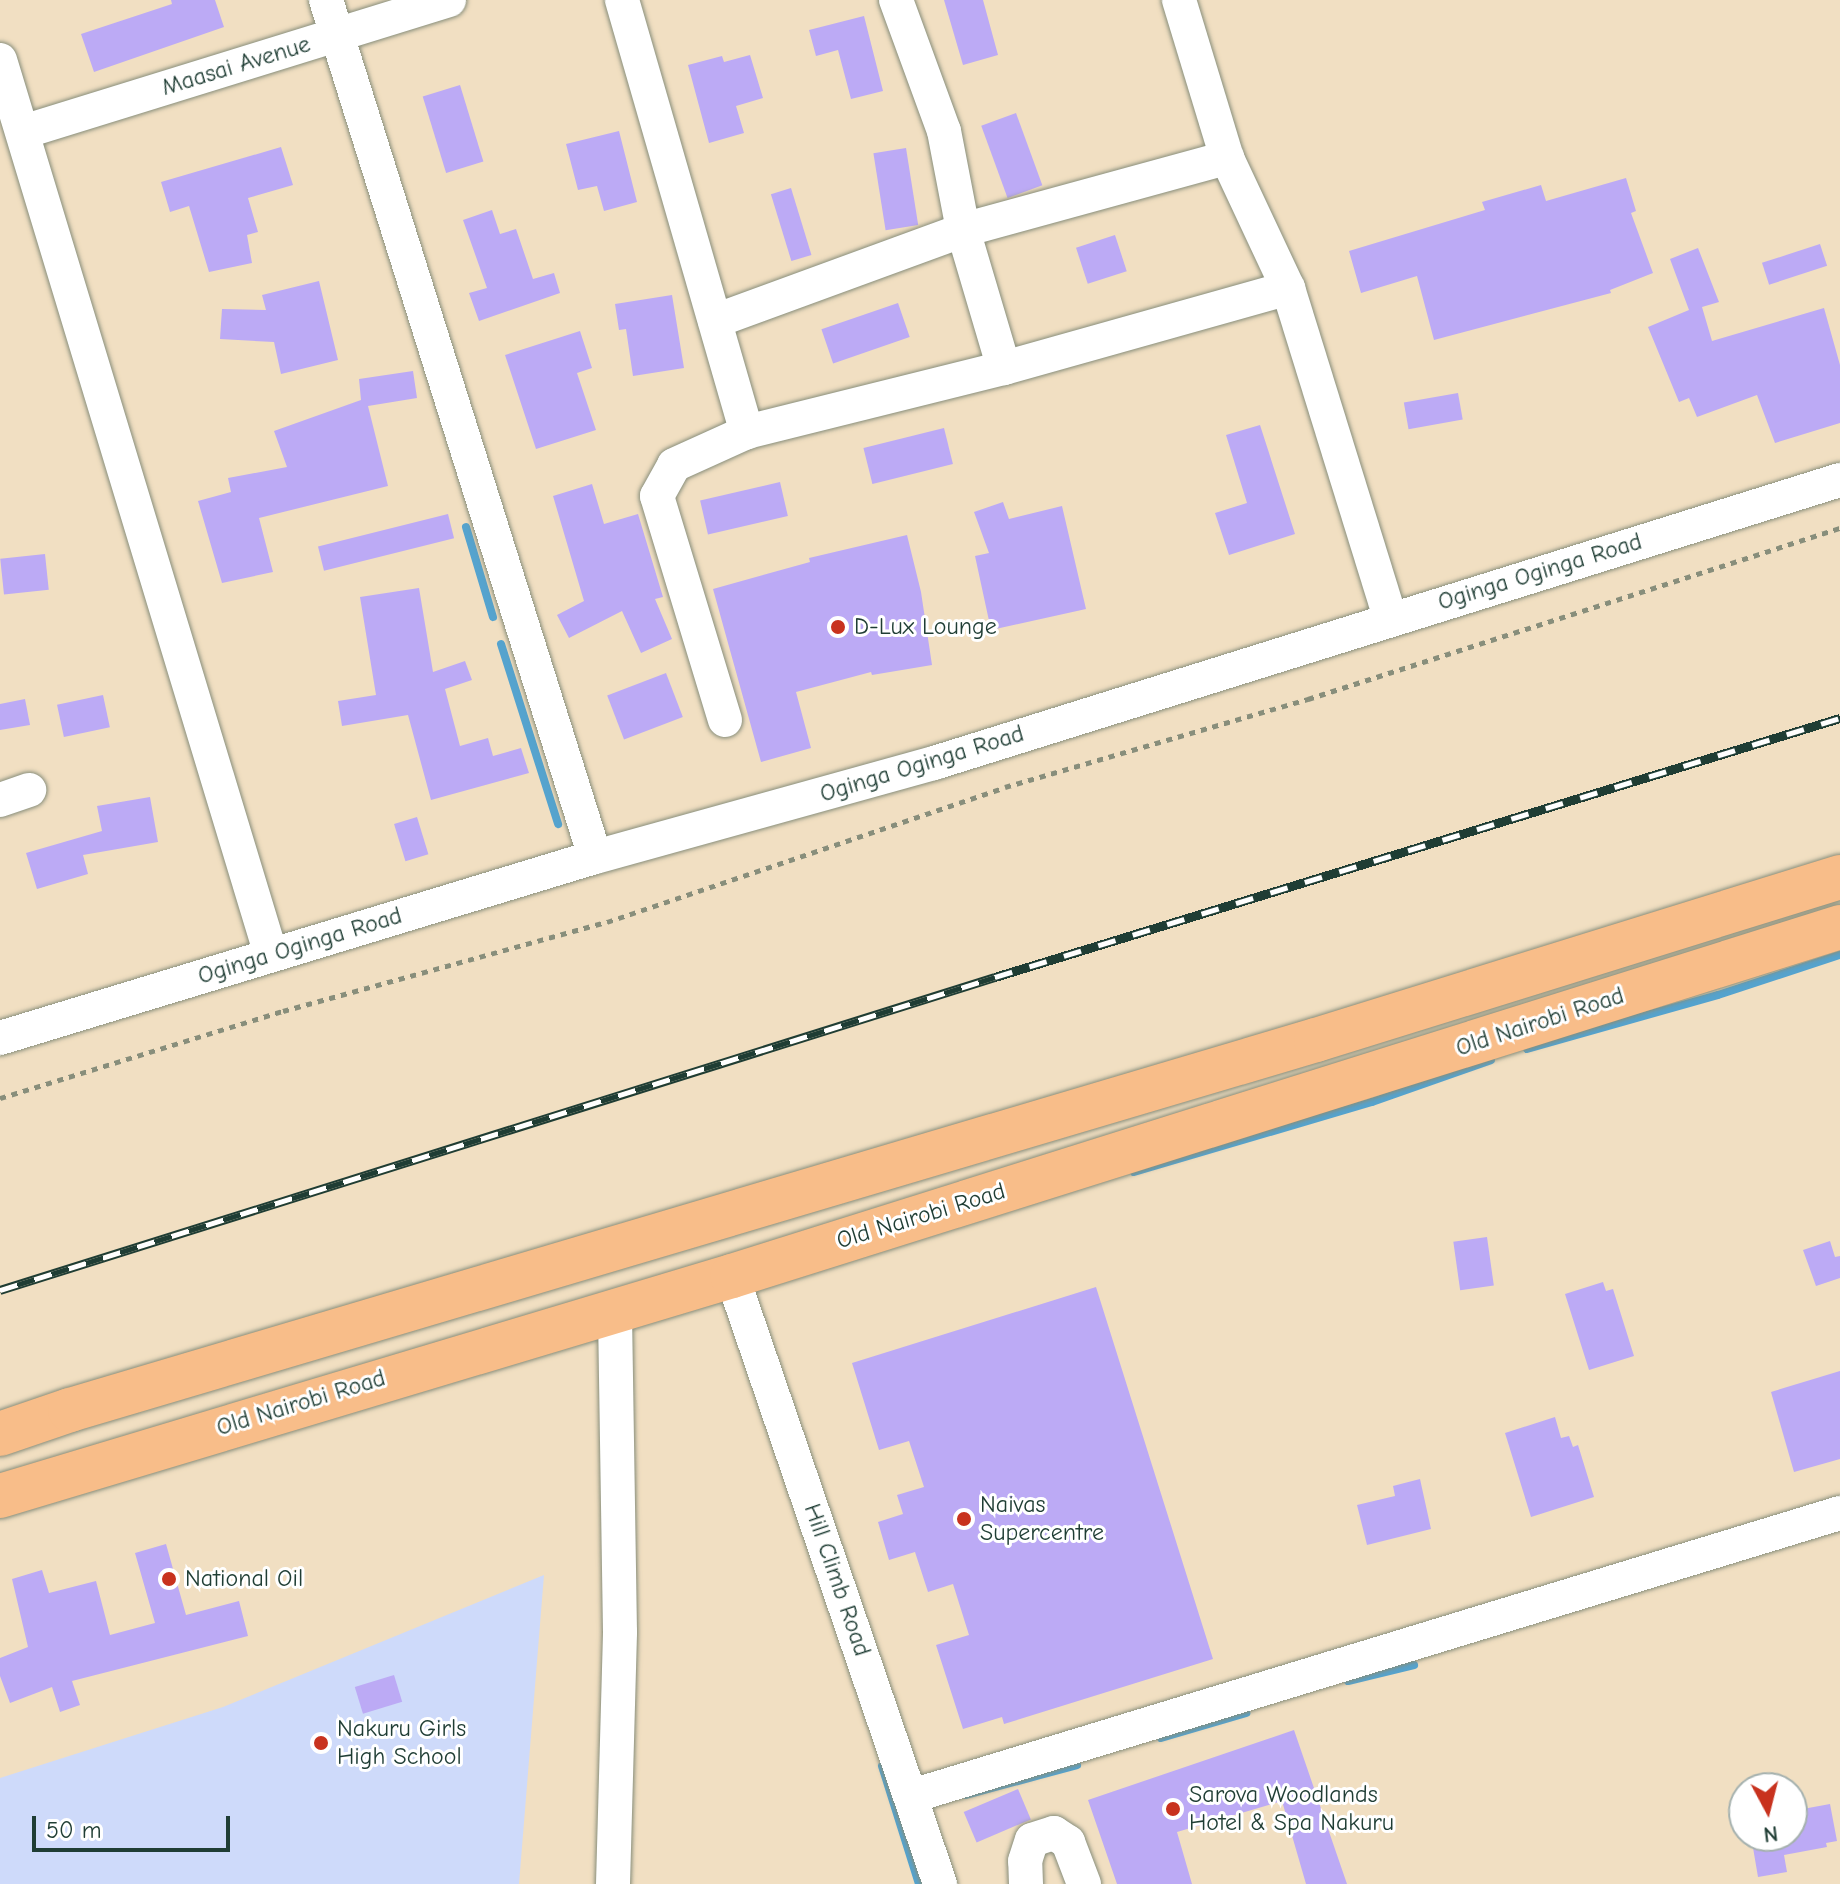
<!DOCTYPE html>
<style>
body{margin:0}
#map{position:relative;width:1840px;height:1884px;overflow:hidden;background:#f1dfc2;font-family:"Comic Neue",sans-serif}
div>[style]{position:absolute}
.built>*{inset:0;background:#cedafa}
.stream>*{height:8px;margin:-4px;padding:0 4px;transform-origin:4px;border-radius:4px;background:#55a3ce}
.building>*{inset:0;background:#bcaaf5;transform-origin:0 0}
.path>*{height:5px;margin-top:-2.5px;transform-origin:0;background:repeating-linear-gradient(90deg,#888e7b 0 6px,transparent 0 12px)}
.roads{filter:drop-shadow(0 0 2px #888e7b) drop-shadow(0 0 2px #888e7b)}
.minor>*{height:34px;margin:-17px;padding:0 17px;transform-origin:17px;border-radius:17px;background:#fff}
.highway>*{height:44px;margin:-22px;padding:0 22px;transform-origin:22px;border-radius:22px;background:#f8bd89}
.rail>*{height:9px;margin-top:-4.5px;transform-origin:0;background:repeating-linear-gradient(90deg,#fff 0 18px,#1f3d34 0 36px);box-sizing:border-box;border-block:2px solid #1f3d34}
.dots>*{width:22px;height:22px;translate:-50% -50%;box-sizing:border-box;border:4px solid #fff;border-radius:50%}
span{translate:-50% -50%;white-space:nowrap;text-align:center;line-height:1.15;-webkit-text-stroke:6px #fff;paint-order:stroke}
.street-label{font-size:24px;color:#1f3d34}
.poi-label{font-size:24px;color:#1f3d34}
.left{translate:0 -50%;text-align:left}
.north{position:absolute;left:1728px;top:1772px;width:80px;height:80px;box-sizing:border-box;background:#fff;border:2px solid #a5b1ae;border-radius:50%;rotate:173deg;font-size:22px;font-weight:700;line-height:32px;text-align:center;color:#1f3d34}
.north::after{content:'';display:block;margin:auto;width:28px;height:36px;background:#c8321e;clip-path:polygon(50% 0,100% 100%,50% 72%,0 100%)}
.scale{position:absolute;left:32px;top:1816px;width:198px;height:36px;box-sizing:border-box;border:4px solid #1f3d34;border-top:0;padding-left:10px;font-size:24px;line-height:28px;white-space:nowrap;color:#1f3d34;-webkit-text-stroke:6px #fff;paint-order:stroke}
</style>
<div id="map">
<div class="built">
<i style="clip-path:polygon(544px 1575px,519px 1884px,0 1884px,0 1778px,223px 1707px)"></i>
</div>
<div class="stream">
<i style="left:466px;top:527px;width:94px;rotate:73.3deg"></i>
<i style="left:501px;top:644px;width:189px;rotate:72.4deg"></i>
<i style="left:1527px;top:1049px;width:198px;rotate:-15.8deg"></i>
<i style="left:1718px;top:995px;width:128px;rotate:-18.2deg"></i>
<i style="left:1134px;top:1172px;width:248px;rotate:-16.4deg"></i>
<i style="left:1372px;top:1102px;width:126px;rotate:-19.4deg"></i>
<i style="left:1348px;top:1681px;width:68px;rotate:-13.6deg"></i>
<i style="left:1161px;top:1738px;width:89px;rotate:-16.4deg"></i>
<i style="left:882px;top:1766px;width:124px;rotate:72.6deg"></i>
<i style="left:966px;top:1795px;width:115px;rotate:-15.1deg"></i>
</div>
<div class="building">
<i style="clip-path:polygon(171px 0,215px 0,224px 27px,94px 72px,81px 34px,172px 4px)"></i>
<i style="clip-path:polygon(944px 0,983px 0,998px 55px,963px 65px)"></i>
<i style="clip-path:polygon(864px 16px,883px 91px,851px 99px,838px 50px,816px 56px,809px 30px)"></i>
<i style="clip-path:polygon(750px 55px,763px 98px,736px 106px,744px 133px,709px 143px,688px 65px,722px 56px,724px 62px)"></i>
<i style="left:460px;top:85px;width:80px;height:39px;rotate:73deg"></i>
<i style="left:1016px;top:113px;width:77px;height:37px;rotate:70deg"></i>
<i style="clip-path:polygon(619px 131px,637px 202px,604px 211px,597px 186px,578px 190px,566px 144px)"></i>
<i style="clip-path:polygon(281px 147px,293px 185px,248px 198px,258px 232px,247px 235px,252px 263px,209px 272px,189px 206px,170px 212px,161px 182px)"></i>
<i style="left:906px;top:148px;width:78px;height:33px;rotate:81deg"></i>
<i style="clip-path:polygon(1626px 178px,1636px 211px,1631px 213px,1653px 273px,1610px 290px,1611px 293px,1434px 340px,1417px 276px,1361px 293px,1349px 251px,1485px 210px,1482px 202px,1541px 185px,1546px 201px)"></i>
<i style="left:791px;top:188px;width:70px;height:21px;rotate:73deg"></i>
<i style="clip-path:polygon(492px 210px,500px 234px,516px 229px,533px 279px,554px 273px,560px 293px,479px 321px,469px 293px,487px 288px,463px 220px)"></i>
<i style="left:1115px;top:235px;width:38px;height:41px;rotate:72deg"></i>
<i style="left:1820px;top:244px;width:23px;height:61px;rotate:72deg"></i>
<i style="clip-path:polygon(1698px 248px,1719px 302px,1702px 307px,1712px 341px,1824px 308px,1840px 365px,1840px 423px,1775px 443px,1757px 395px,1697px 417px,1689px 398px,1679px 402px,1648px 327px,1689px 310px,1670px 259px)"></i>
<i style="clip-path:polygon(319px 281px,338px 360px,281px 374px,274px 342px,220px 339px,222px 309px,266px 310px,262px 295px)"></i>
<i style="clip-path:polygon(672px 295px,684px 368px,633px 376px,626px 329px,619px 330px,615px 304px)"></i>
<i style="left:898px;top:303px;width:36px;height:81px;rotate:71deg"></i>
<i style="clip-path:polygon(580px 331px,592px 368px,577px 373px,596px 430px,536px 449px,505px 355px)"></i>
<i style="clip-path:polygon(413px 371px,417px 398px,368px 406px,388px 486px,259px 518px,273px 572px,222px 583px,198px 501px,231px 492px,228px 478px,287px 467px,274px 431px,361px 400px,359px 379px)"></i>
<i style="left:1458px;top:393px;width:27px;height:55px;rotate:80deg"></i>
<i style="clip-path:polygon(1260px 425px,1295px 534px,1229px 555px,1215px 513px,1247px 503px,1226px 435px)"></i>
<i style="left:944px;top:428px;width:37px;height:83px;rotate:76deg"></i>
<i style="left:780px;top:482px;width:35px;height:82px;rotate:77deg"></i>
<i style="clip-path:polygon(592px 484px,604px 524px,638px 514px,663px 597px,655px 599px,672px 639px,641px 653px,622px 611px,569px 638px,557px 615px,584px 601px,553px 496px)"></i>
<i style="clip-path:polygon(1003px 502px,1009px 519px,1062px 506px,1086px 609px,991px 630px,975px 556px,989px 553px,974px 512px)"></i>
<i style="left:448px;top:514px;width:25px;height:134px;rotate:76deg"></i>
<i style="clip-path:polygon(907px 535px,921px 592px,932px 665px,872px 675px,871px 672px,796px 692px,811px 748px,761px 762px,713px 589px,810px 562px,809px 558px)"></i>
<i style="left:45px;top:554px;width:36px;height:45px;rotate:84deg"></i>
<i style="clip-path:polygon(419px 588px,433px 672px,465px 661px,472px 680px,445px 689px,460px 746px,488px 738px,493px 756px,521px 748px,529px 773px,431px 800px,408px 715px,342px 726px,338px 701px,376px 695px,360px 597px)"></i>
<i style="left:666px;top:673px;width:47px;height:63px;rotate:69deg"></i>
<i style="left:103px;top:695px;width:33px;height:47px;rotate:78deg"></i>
<i style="clip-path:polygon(25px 699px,30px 725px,0 730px,0 704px)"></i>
<i style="clip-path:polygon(150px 797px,158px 842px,83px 855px,88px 874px,37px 889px,26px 853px,102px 831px,97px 806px)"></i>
<i style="left:417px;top:817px;width:39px;height:24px;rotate:73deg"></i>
<i style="left:1487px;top:1237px;width:49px;height:34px;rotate:82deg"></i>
<i style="clip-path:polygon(1830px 1241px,1835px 1257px,1840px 1256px,1840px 1278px,1816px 1286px,1803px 1250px)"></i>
<i style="clip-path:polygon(1603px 1282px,1606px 1291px,1613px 1289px,1634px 1356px,1589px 1370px,1565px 1294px)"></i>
<i style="clip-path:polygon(1096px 1287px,1213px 1659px,1004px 1724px,1002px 1717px,963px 1729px,936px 1645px,969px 1635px,953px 1584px,928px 1592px,915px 1552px,889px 1560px,878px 1522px,903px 1514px,897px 1495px,924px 1487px,909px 1441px,879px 1450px,852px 1363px)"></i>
<i style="clip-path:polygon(1840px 1371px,1840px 1459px,1794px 1472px,1771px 1392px)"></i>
<i style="clip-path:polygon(1555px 1417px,1561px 1438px,1569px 1436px,1573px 1447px,1578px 1445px,1594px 1497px,1531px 1517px,1505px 1433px)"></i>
<i style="clip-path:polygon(1420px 1479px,1431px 1529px,1367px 1545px,1357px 1505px,1395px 1496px,1393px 1486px)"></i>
<i style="clip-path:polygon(166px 1544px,186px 1615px,239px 1601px,248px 1636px,72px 1681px,80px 1705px,60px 1712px,52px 1687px,10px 1703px,0 1676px,0 1658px,28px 1647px,12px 1579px,42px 1570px,49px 1593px,96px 1581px,110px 1635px,155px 1623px,135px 1553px)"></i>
<i style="left:394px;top:1675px;width:28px;height:41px;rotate:73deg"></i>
<i style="clip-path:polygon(1294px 1730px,1347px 1884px,1306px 1884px,1282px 1801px,1177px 1832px,1192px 1884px,1117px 1884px,1088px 1800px)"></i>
<i style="left:1018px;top:1789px;width:33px;height:59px;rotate:67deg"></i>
<i style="clip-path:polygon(1830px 1804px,1837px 1841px,1826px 1843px,1827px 1847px,1784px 1855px,1787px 1872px,1758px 1877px,1751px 1836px,1792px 1836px,1792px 1811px)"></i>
</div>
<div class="path">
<i style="left:0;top:1098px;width:296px;rotate:-17.1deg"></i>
<i style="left:283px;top:1011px;width:336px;rotate:-15.4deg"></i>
<i style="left:607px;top:922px;width:420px;rotate:-18.7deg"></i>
<i style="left:1005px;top:787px;width:316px;rotate:-16.2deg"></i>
<i style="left:1308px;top:699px;width:559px;rotate:-17.82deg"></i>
</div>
<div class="roads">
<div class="minor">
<i style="left:326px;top:0;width:898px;rotate:72.57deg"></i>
<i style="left:622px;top:0;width:450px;rotate:73.9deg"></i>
<i style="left:896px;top:0;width:140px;rotate:69.9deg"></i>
<i style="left:944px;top:131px;width:101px;rotate:79.1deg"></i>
<i style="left:963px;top:230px;width:144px;rotate:73.5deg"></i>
<i style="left:1179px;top:0;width:165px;rotate:73.1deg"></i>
<i style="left:1227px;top:158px;width:144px;rotate:64.9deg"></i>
<i style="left:1288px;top:288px;width:345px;rotate:72.8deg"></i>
<i style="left:0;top:60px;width:935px;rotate:73.15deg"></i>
<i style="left:23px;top:132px;width:446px;rotate:-17.2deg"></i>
<i style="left:715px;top:321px;width:264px;rotate:-20.1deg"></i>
<i style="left:963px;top:230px;width:274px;rotate:-15.3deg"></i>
<i style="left:725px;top:720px;width:234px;rotate:-106.9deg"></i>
<i style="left:657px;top:496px;width:35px;rotate:-61deg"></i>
<i style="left:674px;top:465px;width:80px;rotate:-24.3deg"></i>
<i style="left:747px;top:432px;width:265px;rotate:-14deg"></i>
<i style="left:1004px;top:368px;width:295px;rotate:-15.7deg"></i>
<i style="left:0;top:800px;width:31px;rotate:-19deg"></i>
<i style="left:0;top:1038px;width:622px;rotate:-16.92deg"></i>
<i style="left:595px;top:857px;width:352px;rotate:-15.5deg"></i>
<i style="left:934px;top:763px;width:949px;rotate:-17.35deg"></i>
<i style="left:732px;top:1276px;width:643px;rotate:71.11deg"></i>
<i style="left:912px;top:1796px;width:970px;rotate:-16.96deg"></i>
<i style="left:613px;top:1884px;width:252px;rotate:-88.4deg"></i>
<i style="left:620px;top:1632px;width:323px;rotate:-90.9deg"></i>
<i style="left:1026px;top:1884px;width:23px;rotate:-92deg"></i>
<i style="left:1025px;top:1861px;width:22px;rotate:-72deg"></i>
<i style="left:1032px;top:1840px;width:23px;rotate:-18deg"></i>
<i style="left:1054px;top:1833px;width:17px;rotate:33deg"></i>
<i style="left:1068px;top:1842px;width:45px;rotate:69.1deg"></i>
</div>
<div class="highway">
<i style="left:0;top:1434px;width:74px;rotate:-18.9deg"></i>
<i style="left:70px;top:1410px;width:1300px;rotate:-16.54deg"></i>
<i style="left:1316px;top:1040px;width:549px;rotate:-17.28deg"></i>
<i style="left:0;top:1496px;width:764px;rotate:-16.73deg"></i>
<i style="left:732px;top:1276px;width:1162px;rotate:-17.48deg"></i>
</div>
</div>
<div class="rail">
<i style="left:0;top:1290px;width:1043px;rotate:-17.46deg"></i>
<i style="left:995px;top:977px;width:884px;rotate:-17.04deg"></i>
</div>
<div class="dots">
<i style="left:838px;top:627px;background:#c8321e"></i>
<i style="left:964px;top:1519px;background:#c8321e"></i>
<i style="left:169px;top:1579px;background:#c8321e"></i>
<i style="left:321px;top:1743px;background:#c8321e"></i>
<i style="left:1173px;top:1809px;background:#c8321e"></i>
</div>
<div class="street-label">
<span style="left:236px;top:66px;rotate:-17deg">Maasai Avenue</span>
<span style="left:1540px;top:572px;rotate:-17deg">Oginga Oginga Road</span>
<span style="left:922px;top:764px;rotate:-17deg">Oginga Oginga Road</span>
<span style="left:300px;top:946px;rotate:-17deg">Oginga Oginga Road</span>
<span style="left:1540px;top:1022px;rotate:-18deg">Old Nairobi Road</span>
<span style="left:921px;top:1216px;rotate:-17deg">Old Nairobi Road</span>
<span style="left:301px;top:1403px;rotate:-17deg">Old Nairobi Road</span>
<span style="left:837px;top:1580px;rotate:71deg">Hill Climb Road</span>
</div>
<div class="poi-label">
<span class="left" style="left:854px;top:627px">D-Lux Lounge</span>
<span class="left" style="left:980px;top:1519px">Naivas<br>Supercentre</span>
<span class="left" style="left:185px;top:1579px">National Oil</span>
<span class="left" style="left:337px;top:1743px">Nakuru Girls<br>High School</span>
<span class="left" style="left:1189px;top:1809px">Sarova Woodlands<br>Hotel &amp; Spa Nakuru</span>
</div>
<div class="north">N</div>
<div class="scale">50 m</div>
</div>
